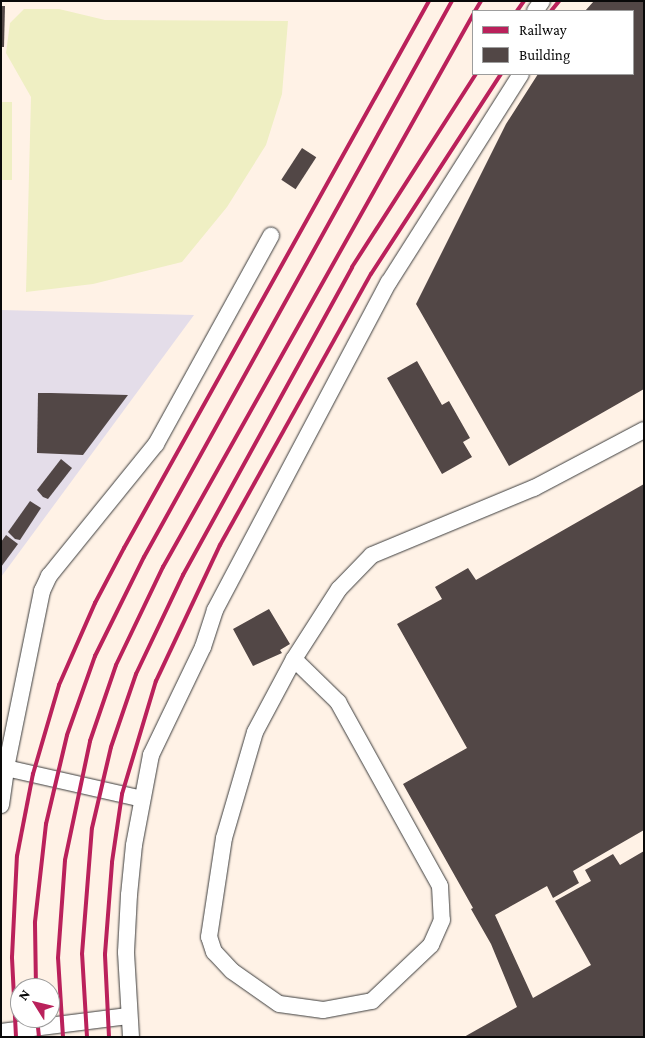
<!DOCTYPE html>
<style>
body{margin:0}
#map{position:relative;width:645px;height:1038px;overflow:hidden;background:#fff2e6;font-family:"Crimson Pro",serif}
div>[style]{position:absolute}
.industrial>*{inset:0;background:#e4dde9}
.pitch>*{inset:0;background:#efefc3;transform-origin:0 0}
.building>*{inset:0;background:#524746;transform-origin:0 0}
.roads{filter:drop-shadow(0 0 1px #3c3c3c) drop-shadow(0 0 1px #3c3c3c)}
.lane>*{height:16px;margin:-8px;padding:0 8px;transform-origin:8px;border-radius:8px;background:#fff}
.rail>*{height:4px;margin:-2px;padding:0 2px;transform-origin:2px;border-radius:2px;background:#ba215b}
span{translate:-50% -50%;white-space:nowrap;text-align:center;line-height:1.15;-webkit-text-stroke:5px #fff;paint-order:stroke}
.frame{position:absolute;inset:0;border:2px solid #090909;pointer-events:none}
.legend{position:absolute;left:472px;top:10px;width:162px;height:65px;box-sizing:border-box;background:#fff;border:1px solid #9d9d9d;margin:0;padding:6px 9px;list-style:none;font-size:15px;color:#090909}
.legend li{display:flex;align-items:center;gap:10px;height:25px}
.legend b{width:25px;border:1px solid #9d9d9d}
.north{position:absolute;left:10px;top:978px;width:50px;height:50px;box-sizing:border-box;background:#fff;border:1px solid #9d9d9d;border-radius:50%;rotate:306deg;font-size:14px;font-weight:700;line-height:20px;text-align:center;color:#090909}
.north::after{content:'';display:block;margin:auto;width:18px;height:22px;background:#ba215b;clip-path:polygon(50% 0,100% 100%,50% 72%,0 100%)}
</style>
<div id="map">
<div class="industrial">
<i style="clip-path:polygon(1px 310px,194px 315px,1px 577px)"></i>
</div>
<div class="pitch">
<i style="clip-path:polygon(24px 9px,59px 9px,105px 20px,288px 21px,282px 94px,266px 145px,227px 207px,182px 262px,93px 284px,26px 292px,31px 97px,6px 53px,10px 23px)"></i>
<i style="left:1px;top:102px;width:11px;height:78px"></i>
</div>
<div class="building">
<i style="clip-path:polygon(594px 1px,644px 1px,644px 389px,509px 466px,416px 304px,506px 124px,538px 74px,634px 74px,634px 11px,585px 11px)"></i>
<i style="clip-path:polygon(1px 6px,5px 6px,4px 47px,1px 47px)"></i>
<i style="left:302px;top:148px;width:17px;height:38px;rotate:33deg"></i>
<i style="clip-path:polygon(417px 361px,442px 405px,449px 401px,470px 438px,463px 442px,472px 457px,442px 474px,387px 378px)"></i>
<i style="clip-path:polygon(38px 393px,51px 393px,128px 395px,83px 455px,37px 453px)"></i>
<i style="clip-path:polygon(61px 459px,72px 468px,48px 499px,43px 497px,37px 490px)"></i>
<i style="clip-path:polygon(644px 484px,644px 830px,573px 871px,579px 883px,553px 898px,547px 886px,495px 915px,533px 998px,591px 965px,555px 901px,591px 881px,585px 870px,613px 854px,620px 865px,644px 851px,644px 1037px,464px 1037px,517px 1007px,491px 944px,471px 909px,473px 908px,403px 784px,467px 748px,397px 624px,442px 599px,435px 587px,468px 568px,476px 580px)"></i>
<i style="clip-path:polygon(30px 501px,41px 508px,20px 540px,15px 539px,8px 532px)"></i>
<i style="clip-path:polygon(6px 535px,18px 544px,1px 567px,1px 542px)"></i>
<i style="clip-path:polygon(269px 609px,290px 644px,280px 650px,282px 653px,253px 666px,233px 629px)"></i>
</div>
<div class="roads">
<div class="lane">
<i style="left:535px;top:11px;width:12px;rotate:-55deg"></i>
<i style="left:294px;top:659px;width:62px;rotate:44.3deg"></i>
<i style="left:338px;top:702px;width:210px;rotate:61deg"></i>
<i style="left:440px;top:886px;width:34px;rotate:87deg"></i>
<i style="left:442px;top:920px;width:27px;rotate:114deg"></i>
<i style="left:431px;top:945px;width:81px;rotate:136.5deg"></i>
<i style="left:372px;top:1001px;width:50px;rotate:169.6deg"></i>
<i style="left:323px;top:1010px;width:44px;rotate:-172.2deg"></i>
<i style="left:279px;top:1004px;width:57px;rotate:-144.9deg"></i>
<i style="left:232px;top:971px;width:26px;rotate:-133deg"></i>
<i style="left:214px;top:952px;width:16px;rotate:-108deg"></i>
<i style="left:209px;top:937px;width:100px;rotate:-81.4deg"></i>
<i style="left:224px;top:838px;width:110px;rotate:-73.7deg"></i>
<i style="left:255px;top:732px;width:83px;rotate:-61.9deg"></i>
<i style="left:294px;top:659px;width:83px;rotate:-57.3deg"></i>
<i style="left:339px;top:589px;width:47px;rotate:-45.9deg"></i>
<i style="left:372px;top:555px;width:175px;rotate:-22.5deg"></i>
<i style="left:534px;top:488px;width:124px;rotate:-27.8deg"></i>
<i style="left:6px;top:768px;width:139px;rotate:12.8deg"></i>
<i style="left:1px;top:805px;width:37px;rotate:-82deg"></i>
<i style="left:6px;top:768px;width:181px;rotate:-78.5deg"></i>
<i style="left:42px;top:591px;width:17px;rotate:-65deg"></i>
<i style="left:49px;top:576px;width:170px;rotate:-51deg"></i>
<i style="left:156px;top:444px;width:238px;rotate:-61.1deg"></i>
<i style="left:1px;top:1032px;width:128px;rotate:-7.2deg"></i>
<i style="left:131px;top:1037px;width:85px;rotate:-93.4deg"></i>
<i style="left:126px;top:952px;width:57px;rotate:-87deg"></i>
<i style="left:129px;top:895px;width:50px;rotate:-84.3deg"></i>
<i style="left:134px;top:845px;width:92px;rotate:-79.3deg"></i>
<i style="left:151px;top:755px;width:120px;rotate:-64.3deg"></i>
<i style="left:203px;top:647px;width:39px;rotate:-72deg"></i>
<i style="left:215px;top:610px;width:371px;rotate:-62.1deg"></i>
<i style="left:389px;top:282px;width:246px;rotate:-57.6deg"></i>
</div>
</div>
<div class="rail">
<i style="left:475px;top:11px;width:12px;rotate:-59deg"></i>
<i style="left:517px;top:11px;width:12px;rotate:-55deg"></i>
<i style="left:551px;top:11px;width:13px;rotate:-51deg"></i>
<i style="left:36px;top:988px;width:66px;rotate:-90.9deg"></i>
<i style="left:35px;top:922px;width:99px;rotate:-83.6deg"></i>
<i style="left:46px;top:824px;width:91px;rotate:-76.7deg"></i>
<i style="left:67px;top:735px;width:84px;rotate:-70.5deg"></i>
<i style="left:95px;top:656px;width:110px;rotate:-63.7deg"></i>
<i style="left:144px;top:557px;width:636px;rotate:-61.02deg"></i>
<i style="left:37px;top:1018px;width:19px;rotate:84deg"></i>
<i style="left:16px;top:1037px;width:80px;rotate:-92.9deg"></i>
<i style="left:12px;top:957px;width:101px;rotate:-87.2deg"></i>
<i style="left:17px;top:856px;width:84px;rotate:-79deg"></i>
<i style="left:33px;top:774px;width:93px;rotate:-73.7deg"></i>
<i style="left:59px;top:685px;width:90px;rotate:-66.3deg"></i>
<i style="left:95px;top:603px;width:62px;rotate:-62.2deg"></i>
<i style="left:124px;top:548px;width:626px;rotate:-60.86deg"></i>
<i style="left:63px;top:1037px;width:79px;rotate:-93.6deg"></i>
<i style="left:58px;top:958px;width:98px;rotate:-85.9deg"></i>
<i style="left:65px;top:860px;width:122px;rotate:-78.1deg"></i>
<i style="left:90px;top:741px;width:80px;rotate:-71.1deg"></i>
<i style="left:116px;top:665px;width:109px;rotate:-64.4deg"></i>
<i style="left:163px;top:567px;width:635px;rotate:-60.69deg"></i>
<i style="left:87px;top:1037px;width:83px;rotate:-93.4deg"></i>
<i style="left:82px;top:954px;width:126px;rotate:-85.5deg"></i>
<i style="left:92px;top:828px;width:83px;rotate:-76.8deg"></i>
<i style="left:111px;top:747px;width:77px;rotate:-71.1deg"></i>
<i style="left:136px;top:674px;width:110px;rotate:-64.6deg"></i>
<i style="left:183px;top:575px;width:351px;rotate:-61.2deg"></i>
<i style="left:352px;top:267px;width:229px;rotate:-57.3deg"></i>
<i style="left:109px;top:1037px;width:83px;rotate:-92.8deg"></i>
<i style="left:105px;top:954px;width:92px;rotate:-85.6deg"></i>
<i style="left:112px;top:862px;width:69px;rotate:-81.6deg"></i>
<i style="left:122px;top:794px;width:118px;rotate:-73.3deg"></i>
<i style="left:156px;top:681px;width:150px;rotate:-64.8deg"></i>
<i style="left:220px;top:545px;width:310px;rotate:-60.9deg"></i>
<i style="left:371px;top:274px;width:239px;rotate:-57deg"></i>
</div>
<div class="frame"></div>
<ul class="legend">
<li><b style="height:6px;background:#ba215b"></b>Railway</li>
<li><b style="height:14px;background:#524746"></b>Building</li>
</ul>
<div class="north">N</div>
</div>
